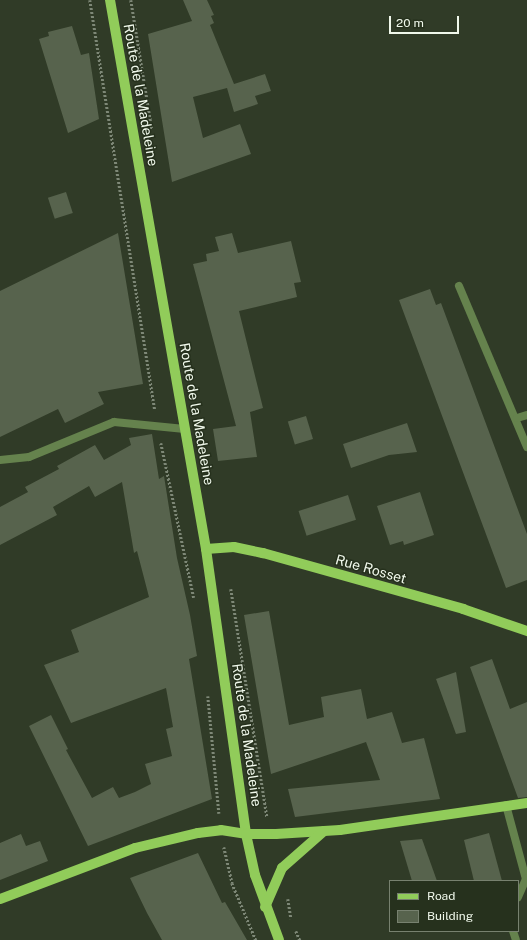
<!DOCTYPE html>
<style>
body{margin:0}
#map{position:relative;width:527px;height:940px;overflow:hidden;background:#303b27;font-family:"Public Sans",sans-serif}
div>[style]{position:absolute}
.building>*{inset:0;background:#57634d;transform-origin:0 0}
.path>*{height:2.5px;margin-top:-1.25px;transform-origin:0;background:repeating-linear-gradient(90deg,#7e8877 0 2px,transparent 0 4px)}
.service>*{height:8px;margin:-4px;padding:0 4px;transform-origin:4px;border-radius:4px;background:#65824d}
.minor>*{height:8px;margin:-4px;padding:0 4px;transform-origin:4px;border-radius:4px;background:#65824d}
.primary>*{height:10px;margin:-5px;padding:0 5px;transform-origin:5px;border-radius:5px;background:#91cc5a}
span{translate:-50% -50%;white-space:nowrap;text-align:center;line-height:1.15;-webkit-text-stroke:3px #26311d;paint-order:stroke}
.street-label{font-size:14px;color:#f0f8eb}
.legend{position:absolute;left:389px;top:880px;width:130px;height:52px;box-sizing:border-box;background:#26311d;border:1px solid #77816f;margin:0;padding:5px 7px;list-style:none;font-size:12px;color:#f0f8eb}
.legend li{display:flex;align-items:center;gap:8px;height:20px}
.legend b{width:20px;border:1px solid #77816f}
.scale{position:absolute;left:389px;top:16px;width:70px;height:18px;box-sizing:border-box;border:2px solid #f0f8eb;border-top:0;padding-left:5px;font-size:12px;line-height:14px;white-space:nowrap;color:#f0f8eb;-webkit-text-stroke:3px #26311d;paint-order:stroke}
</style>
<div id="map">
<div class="building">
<i style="clip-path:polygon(183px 0,207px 0,214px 15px,211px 16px,214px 23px,210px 25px,234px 84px,265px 74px,271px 91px,255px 96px,258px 104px,234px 112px,227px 88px,193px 97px,203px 138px,240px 124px,251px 154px,172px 182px,148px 34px,192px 21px)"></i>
<i style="clip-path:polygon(72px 26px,81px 55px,89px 53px,99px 119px,68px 133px,39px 39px,49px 36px,48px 32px)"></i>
<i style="left:66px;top:192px;width:22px;height:19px;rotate:72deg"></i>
<i style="clip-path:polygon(118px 233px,143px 384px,98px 392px,104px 404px,65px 423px,58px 409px,0 437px,0 291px)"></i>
<i style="clip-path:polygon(232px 233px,238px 253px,291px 241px,301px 282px,294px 283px,297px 297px,239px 311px,263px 408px,250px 412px,257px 457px,218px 461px,213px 429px,236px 426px,193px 264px,207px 261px,206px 254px,219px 251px,215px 237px)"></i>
<i style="clip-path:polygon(430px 289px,436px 305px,441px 303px,527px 534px,527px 580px,506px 588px,399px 300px)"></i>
<i style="left:306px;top:416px;width:24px;height:19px;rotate:73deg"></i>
<i style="clip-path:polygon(407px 423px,417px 452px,389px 455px,351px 468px,343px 444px)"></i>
<i style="clip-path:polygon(152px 434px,159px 479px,164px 476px,177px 558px,190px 615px,197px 656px,189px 659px,212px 799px,88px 846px,29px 726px,51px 715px,68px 749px,66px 750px,92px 798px,113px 787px,119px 798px,135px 792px,151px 784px,145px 764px,172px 756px,166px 729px,173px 727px,166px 688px,71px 723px,44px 665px,79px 652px,71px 630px,149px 597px,137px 551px,134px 553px,122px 482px,95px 497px,89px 486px,53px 507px,57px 515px,0 545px,0 507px,28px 492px,25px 487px,59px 469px,57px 466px,95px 445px,104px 460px,131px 445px,129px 438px)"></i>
<i style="clip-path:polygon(420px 492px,434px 535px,404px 545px,403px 541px,390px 545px,377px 506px)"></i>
<i style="left:348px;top:495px;width:26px;height:52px;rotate:72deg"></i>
<i style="clip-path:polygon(269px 611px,289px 725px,324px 717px,321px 697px,361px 689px,367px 719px,392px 712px,402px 743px,424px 738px,440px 799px,295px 817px,288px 789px,380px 780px,366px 742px,271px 774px,244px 615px)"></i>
<i style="clip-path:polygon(492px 659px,510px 709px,527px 702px,527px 797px,518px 798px,470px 667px)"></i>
<i style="clip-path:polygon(456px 672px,466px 732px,456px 734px,436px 679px)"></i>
<i style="clip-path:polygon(489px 833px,502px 881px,474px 881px,464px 840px)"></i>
<i style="clip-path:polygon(21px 834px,26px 846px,40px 841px,48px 861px,0 880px,0 843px)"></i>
<i style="clip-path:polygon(422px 839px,437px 881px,412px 881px,400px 841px)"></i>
<i style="clip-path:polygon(198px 853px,222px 903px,225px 902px,247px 940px,162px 940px,147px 913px,130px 878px)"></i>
</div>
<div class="path">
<i style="left:90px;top:0;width:415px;rotate:81deg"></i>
<i style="left:131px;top:0;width:131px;rotate:80.8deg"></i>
<i style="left:161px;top:443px;width:158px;rotate:78deg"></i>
<i style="left:231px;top:589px;width:231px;rotate:81deg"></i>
<i style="left:208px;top:696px;width:118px;rotate:84.6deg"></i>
<i style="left:224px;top:847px;width:37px;rotate:77deg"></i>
<i style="left:232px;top:883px;width:62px;rotate:67.2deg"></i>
<i style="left:288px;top:899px;width:20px;rotate:81deg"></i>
<i style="left:296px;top:931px;width:10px;rotate:66deg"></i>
</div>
<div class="service">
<i style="left:506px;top:805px;width:77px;rotate:74.9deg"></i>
<i style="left:526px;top:879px;width:20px;rotate:114deg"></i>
<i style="left:513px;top:931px;width:9px;rotate:72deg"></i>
</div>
<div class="minor">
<i style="left:459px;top:286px;width:175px;rotate:67.1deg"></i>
<i style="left:517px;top:418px;width:10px;rotate:-17deg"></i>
<i style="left:0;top:460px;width:29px;rotate:-6deg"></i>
<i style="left:29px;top:457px;width:92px;rotate:-22.4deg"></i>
<i style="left:114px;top:422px;width:71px;rotate:5.6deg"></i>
</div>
<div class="primary">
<i style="left:110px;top:0;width:557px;rotate:80.08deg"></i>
<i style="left:206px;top:549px;width:288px;rotate:82deg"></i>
<i style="left:246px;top:834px;width:42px;rotate:77.6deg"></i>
<i style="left:255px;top:875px;width:69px;rotate:69.7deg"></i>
<i style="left:206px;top:549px;width:28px;rotate:-4deg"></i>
<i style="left:234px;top:547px;width:30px;rotate:12deg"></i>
<i style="left:263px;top:553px;width:208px;rotate:15.6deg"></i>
<i style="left:463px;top:609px;width:68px;rotate:19deg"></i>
<i style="left:0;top:899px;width:144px;rotate:-20.7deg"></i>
<i style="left:135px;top:848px;width:65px;rotate:-13.4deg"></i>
<i style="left:198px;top:833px;width:23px;rotate:-7deg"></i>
<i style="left:221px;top:830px;width:25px;rotate:9deg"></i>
<i style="left:246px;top:834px;width:30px"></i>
<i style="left:276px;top:834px;width:64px;rotate:-3.6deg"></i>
<i style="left:340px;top:830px;width:189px;rotate:-8.2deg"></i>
<i style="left:265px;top:907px;width:43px;rotate:-66.4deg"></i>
<i style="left:282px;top:868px;width:56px;rotate:-41.4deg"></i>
</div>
<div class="street-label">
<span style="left:141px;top:95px;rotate:80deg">Route de la Madeleine</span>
<span style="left:197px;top:414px;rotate:80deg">Route de la Madeleine</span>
<span style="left:371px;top:569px;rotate:16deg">Rue Rosset</span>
<span style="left:247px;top:735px;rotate:82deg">Route de la Madeleine</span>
</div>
<ul class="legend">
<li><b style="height:5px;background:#91cc5a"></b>Road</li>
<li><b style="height:11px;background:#57634d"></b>Building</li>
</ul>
<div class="scale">20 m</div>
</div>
